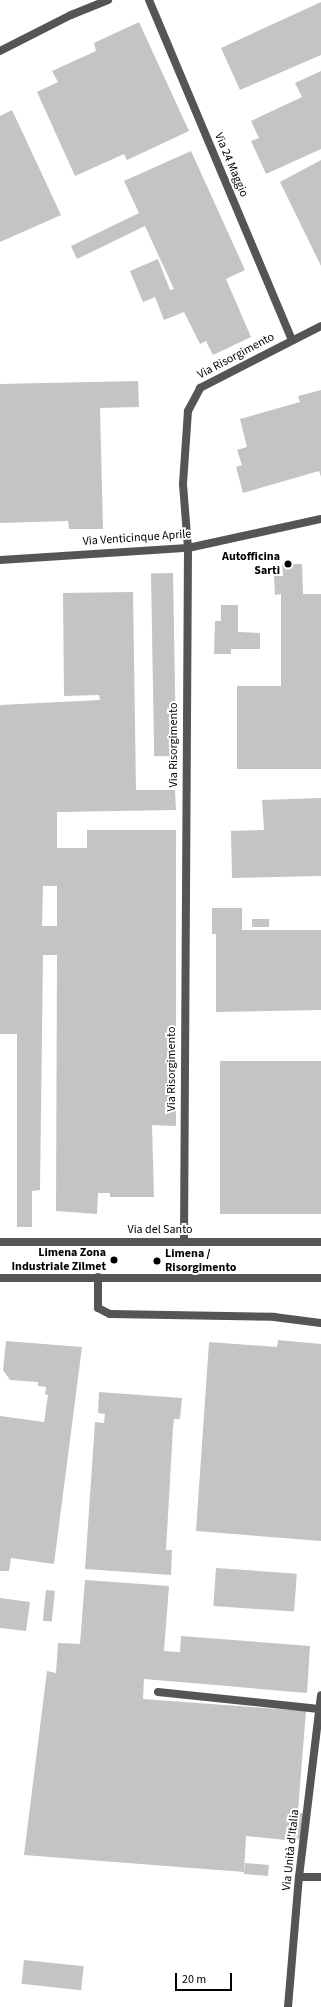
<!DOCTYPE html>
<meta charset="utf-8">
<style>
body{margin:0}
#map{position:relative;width:321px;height:2007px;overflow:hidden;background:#fff;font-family:"Source Sans 3",sans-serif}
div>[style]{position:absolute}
.building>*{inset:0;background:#c4c4c4;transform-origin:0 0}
.service>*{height:8px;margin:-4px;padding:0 4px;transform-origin:4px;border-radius:4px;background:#555}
.minor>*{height:8px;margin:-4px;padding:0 4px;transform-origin:4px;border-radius:4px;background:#555}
.tertiary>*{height:8px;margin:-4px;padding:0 4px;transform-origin:4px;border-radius:4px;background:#555}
.dots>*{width:11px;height:11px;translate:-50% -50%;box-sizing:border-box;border:2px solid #fff;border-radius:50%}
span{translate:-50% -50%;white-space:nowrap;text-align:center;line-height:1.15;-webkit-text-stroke:4px #fff;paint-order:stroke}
.street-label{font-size:12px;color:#000}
.poi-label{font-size:12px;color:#000;font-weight:700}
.right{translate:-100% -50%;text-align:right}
.left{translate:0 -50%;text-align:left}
.scale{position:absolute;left:175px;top:1973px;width:57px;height:18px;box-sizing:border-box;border:2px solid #000;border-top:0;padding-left:5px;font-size:12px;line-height:14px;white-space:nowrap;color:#000;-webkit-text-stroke:3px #fff;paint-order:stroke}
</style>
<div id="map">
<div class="building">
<i style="clip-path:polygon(321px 2px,321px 55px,240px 90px,221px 48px)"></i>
<i style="clip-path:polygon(139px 22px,189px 131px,127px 160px,124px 154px,75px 176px,37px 92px,58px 82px,52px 71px,96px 51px,94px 43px)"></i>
<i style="clip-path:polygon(321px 71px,321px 149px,266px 174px,251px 141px,259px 138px,251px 121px,302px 97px,295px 83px)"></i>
<i style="clip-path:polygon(12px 110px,61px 215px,0 242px,0 116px)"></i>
<i style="clip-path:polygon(191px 151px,245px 270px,226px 279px,251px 337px,213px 355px,206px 341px,200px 344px,184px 312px,164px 320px,155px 297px,143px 302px,130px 271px,158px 259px,170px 290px,174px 289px,145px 226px,77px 259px,71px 246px,139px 213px,124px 181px)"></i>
<i style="clip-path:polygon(321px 160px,321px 266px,280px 182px)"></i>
<i style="clip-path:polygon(138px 381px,139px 407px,100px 408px,103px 529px,69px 529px,68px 521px,0 523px,0 384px)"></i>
<i style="clip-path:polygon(321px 390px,321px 477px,319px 471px,243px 493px,236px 467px,242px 465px,237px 450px,247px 447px,240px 419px,300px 402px,298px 396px)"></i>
<i style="clip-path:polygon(282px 564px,302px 564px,303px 594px,321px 594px,321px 769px,237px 769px,237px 686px,281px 686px,281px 594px,275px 595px,274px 576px,283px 576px)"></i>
<i style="left:173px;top:573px;width:183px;height:22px;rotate:89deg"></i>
<i style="clip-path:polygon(evenodd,133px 592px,136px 790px,175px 790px,176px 810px,57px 812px,57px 848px,87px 848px,87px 830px,176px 830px,176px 1126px,152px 1125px,154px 1197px,110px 1197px,110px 1193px,98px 1193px,97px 1214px,56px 1211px,57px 955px,43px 955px,40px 1190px,32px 1191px,32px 1227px,17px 1227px,17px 1034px,0 1034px,0 705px,100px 700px,99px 695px,64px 696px,63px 593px,133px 592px,43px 886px,57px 886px,57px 926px,42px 926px,43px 886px)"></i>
<i style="clip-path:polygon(221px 605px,238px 605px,238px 632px,260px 633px,260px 649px,231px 649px,231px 654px,214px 654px,215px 621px,221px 621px)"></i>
<i style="clip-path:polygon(321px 798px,321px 876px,232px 878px,231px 831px,264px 830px,262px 800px)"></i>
<i style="clip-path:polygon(212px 908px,242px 908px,242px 930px,321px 930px,321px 1010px,216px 1012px,216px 934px,212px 934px)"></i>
<i style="left:269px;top:919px;width:8px;height:17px;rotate:90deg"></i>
<i style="left:220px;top:1061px;width:101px;height:153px"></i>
<i style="clip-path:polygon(278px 1340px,321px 1344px,321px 1541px,196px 1531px,209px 1342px,277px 1347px)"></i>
<i style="clip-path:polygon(6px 1341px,82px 1347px,54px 1564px,11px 1558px,9px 1571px,0 1571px,0 1416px,44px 1422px,48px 1395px,45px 1394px,46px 1387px,38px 1386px,38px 1382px,10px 1380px,3px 1370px)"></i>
<i style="clip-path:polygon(99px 1392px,182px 1398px,180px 1419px,174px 1419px,173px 1428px,166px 1550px,172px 1550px,171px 1575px,85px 1569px,95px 1422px,104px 1423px,105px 1414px,98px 1413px)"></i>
<i style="left:216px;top:1568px;width:81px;height:38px;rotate:4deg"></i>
<i style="clip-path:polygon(85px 1580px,169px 1586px,164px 1651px,180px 1652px,181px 1636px,310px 1646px,307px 1693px,144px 1679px,143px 1699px,306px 1711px,298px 1811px,303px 1814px,301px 1838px,295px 1841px,246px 1836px,244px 1872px,24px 1855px,47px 1671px,56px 1673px,58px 1643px,80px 1644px)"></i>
<i style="left:46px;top:1590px;width:9px;height:31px;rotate:6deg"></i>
<i style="clip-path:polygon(0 1598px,30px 1602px,26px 1631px,0 1628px)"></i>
<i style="left:245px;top:1863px;width:24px;height:11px;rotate:5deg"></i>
<i style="left:24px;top:1960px;width:60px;height:24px;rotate:6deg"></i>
</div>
<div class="service">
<i style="left:158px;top:1692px;width:162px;rotate:6deg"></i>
</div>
<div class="minor">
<i style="left:149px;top:0;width:369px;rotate:67.2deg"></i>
<i style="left:0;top:51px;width:80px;rotate:-26.9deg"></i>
<i style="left:71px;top:15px;width:40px;rotate:-22deg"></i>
<i style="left:0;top:560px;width:188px;rotate:-3.7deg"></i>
<i style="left:188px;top:548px;width:136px;rotate:-12.3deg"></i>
<i style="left:0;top:1242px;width:321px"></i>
<i style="left:184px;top:1242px;width:694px;rotate:-89.67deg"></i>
<i style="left:188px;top:548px;width:64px;rotate:-94.5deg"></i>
<i style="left:183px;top:484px;width:73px;rotate:-86.1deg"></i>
<i style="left:188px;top:411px;width:26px;rotate:-62deg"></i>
<i style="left:200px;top:388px;width:136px;rotate:-27.1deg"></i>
<i style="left:98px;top:1277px;width:31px;rotate:90deg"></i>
<i style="left:98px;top:1308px;width:13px;rotate:27deg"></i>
<i style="left:110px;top:1314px;width:164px;rotate:1deg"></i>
<i style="left:274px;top:1317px;width:47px;rotate:7.3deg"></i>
<i style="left:299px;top:1877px;width:22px"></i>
<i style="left:288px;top:2007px;width:130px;rotate:-85.2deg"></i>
<i style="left:299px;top:1877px;width:183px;rotate:-83.1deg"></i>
</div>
<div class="tertiary">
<i style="left:0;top:1278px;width:321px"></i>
</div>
<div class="dots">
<i style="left:288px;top:564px;background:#000"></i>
<i style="left:114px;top:1260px;background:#000"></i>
<i style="left:157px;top:1261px;background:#000"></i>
</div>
<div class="street-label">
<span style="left:231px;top:165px;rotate:67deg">Via 24 Maggio</span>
<span style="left:236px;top:356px;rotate:-28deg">Via Risorgimento</span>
<span style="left:137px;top:538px;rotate:-4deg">Via Venticinque Aprile</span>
<span style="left:174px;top:745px;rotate:-90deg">Via Risorgimento</span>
<span style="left:172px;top:1069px;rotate:-90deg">Via Risorgimento</span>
<span style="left:160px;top:1230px">Via del Santo</span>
<span style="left:291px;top:1850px;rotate:-84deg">Via Unità d'Italia</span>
</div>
<div class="poi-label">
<span class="right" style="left:280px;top:564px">Autofficina<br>Sarti</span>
<span class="right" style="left:106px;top:1260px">Limena Zona<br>Industriale Zilmet</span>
<span class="left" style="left:165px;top:1261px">Limena /<br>Risorgimento</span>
</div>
<div class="scale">20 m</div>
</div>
